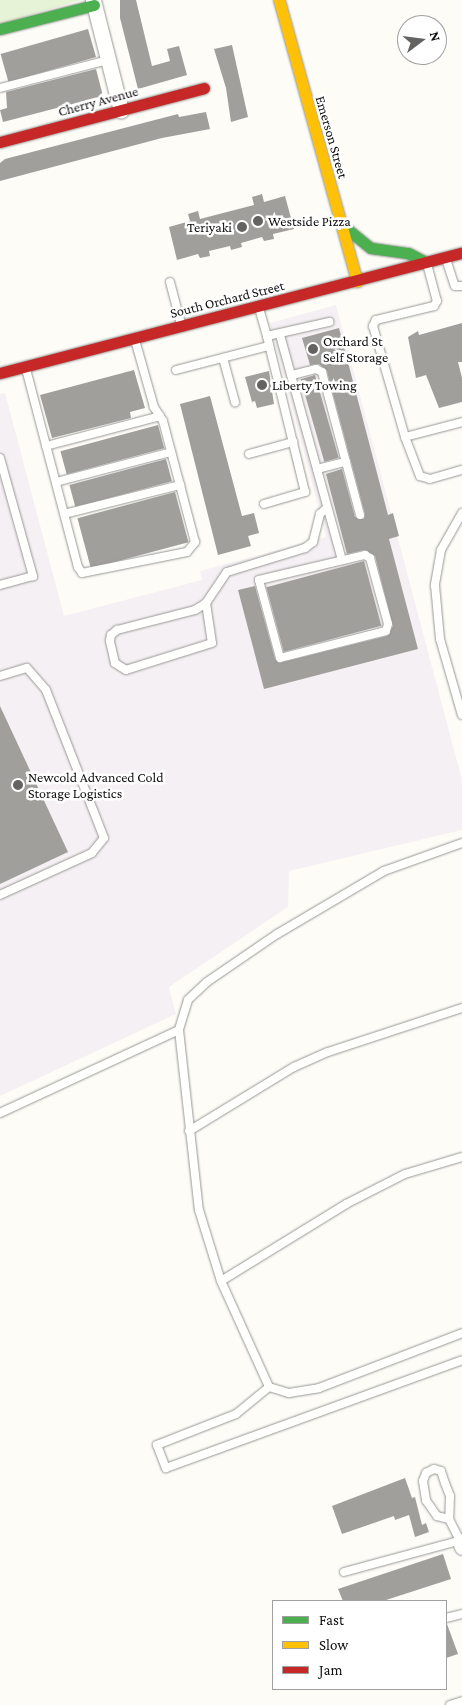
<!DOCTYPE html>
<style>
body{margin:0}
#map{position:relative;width:462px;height:1705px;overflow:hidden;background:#fdfcf7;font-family:"Crimson Pro",serif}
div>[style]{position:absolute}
.industrial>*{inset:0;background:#f5f0f3}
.green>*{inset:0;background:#e7f3d7}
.building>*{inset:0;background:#a19f9c;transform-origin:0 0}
.roads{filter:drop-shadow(0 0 1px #979795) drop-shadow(0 0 1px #979795)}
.lane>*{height:8px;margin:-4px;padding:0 4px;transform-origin:4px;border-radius:4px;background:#fffffe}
.street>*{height:15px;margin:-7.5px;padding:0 7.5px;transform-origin:7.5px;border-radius:7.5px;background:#fffffe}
.fast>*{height:11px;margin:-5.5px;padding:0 5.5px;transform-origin:5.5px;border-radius:5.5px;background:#4caf50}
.slow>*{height:11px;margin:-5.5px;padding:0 5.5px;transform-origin:5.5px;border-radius:5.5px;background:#ffc107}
.jam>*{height:11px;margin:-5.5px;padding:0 5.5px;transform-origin:5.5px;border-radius:5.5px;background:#c62828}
.dots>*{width:14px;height:14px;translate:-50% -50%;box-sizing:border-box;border:2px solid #fff;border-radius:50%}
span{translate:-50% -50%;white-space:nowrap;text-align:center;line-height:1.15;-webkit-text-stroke:5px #fff;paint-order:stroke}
.street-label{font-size:14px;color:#111}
.poi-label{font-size:14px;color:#111}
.left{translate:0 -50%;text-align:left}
.right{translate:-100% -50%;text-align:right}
.legend{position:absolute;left:272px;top:1600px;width:175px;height:90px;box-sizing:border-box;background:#fff;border:1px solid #a0a0a0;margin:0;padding:6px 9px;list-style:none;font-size:15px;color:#111}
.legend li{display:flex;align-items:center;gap:10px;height:25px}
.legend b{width:25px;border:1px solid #a0a0a0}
.north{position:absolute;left:397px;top:15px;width:50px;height:50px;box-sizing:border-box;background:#fff;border:1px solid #a0a0a0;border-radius:50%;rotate:75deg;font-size:14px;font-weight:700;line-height:20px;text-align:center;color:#111}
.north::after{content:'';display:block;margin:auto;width:18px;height:22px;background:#646362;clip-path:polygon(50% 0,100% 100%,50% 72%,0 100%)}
</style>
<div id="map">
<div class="industrial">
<i style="clip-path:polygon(336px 305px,462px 780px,462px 830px,289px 871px,288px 907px,169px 987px,176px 1014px,0 1096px,0 394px,5px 393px,64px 616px,202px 580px,200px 571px,326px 537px,270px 323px)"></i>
</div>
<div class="green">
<i style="clip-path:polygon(0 0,81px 0,0 24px)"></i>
</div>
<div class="building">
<i style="clip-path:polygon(120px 0,136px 0,152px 66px,170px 61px,167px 49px,179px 46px,187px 75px,138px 89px,120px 18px)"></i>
<i style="left:88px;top:29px;width:29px;height:91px;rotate:74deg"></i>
<i style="clip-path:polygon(232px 45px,248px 117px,231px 122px,226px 88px,214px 49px)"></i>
<i style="clip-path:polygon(96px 69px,103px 96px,3px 122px,0 110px,7px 108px,6px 92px)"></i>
<i style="clip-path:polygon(206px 112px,210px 129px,162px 138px,0 181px,0 163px,5px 159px,178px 114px,179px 117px)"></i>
<i style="clip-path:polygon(262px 194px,264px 202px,285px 196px,294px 229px,273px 234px,274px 239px,264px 241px,262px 237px,241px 243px,242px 247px,231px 250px,230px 246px,209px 251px,210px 256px,200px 258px,198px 254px,177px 260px,169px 227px,190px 221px,188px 214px,198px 211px,200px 219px,254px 205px,252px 197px)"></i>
<i style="clip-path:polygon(462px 323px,462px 362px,458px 362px,462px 378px,462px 402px,439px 408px,426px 375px,416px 378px,408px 337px,418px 331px,419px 335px)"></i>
<i style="clip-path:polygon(339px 328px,388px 515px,393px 513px,399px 536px,389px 539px,418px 649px,264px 689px,238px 590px,255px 586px,275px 659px,279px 663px,387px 636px,393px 626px,375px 556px,364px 550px,347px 554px,326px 474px,342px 469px,355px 517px,364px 519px,365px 514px,327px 371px,319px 364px,310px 365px,302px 338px)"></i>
<i style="clip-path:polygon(134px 370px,145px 408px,130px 412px,131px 418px,52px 438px,40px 395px)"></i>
<i style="clip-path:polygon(269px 371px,274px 404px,257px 408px,255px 401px,252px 402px,245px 377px)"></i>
<i style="left:315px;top:375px;width:86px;height:15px;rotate:74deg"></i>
<i style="clip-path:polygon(210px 396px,242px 516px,254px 513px,259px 533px,248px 536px,251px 546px,218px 555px,180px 404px)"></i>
<i style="left:158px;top:425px;width:24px;height:101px;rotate:75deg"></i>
<i style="left:166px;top:459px;width:23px;height:100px;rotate:75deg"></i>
<i style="left:175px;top:492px;width:52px;height:101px;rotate:75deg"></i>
<i style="left:364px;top:561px;width:67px;height:101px;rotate:75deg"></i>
<i style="clip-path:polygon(0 706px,68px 852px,0 884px)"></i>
<i style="clip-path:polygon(405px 1478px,412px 1498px,415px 1497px,422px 1525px,426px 1523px,429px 1532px,415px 1537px,409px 1515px,395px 1520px,394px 1516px,342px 1534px,332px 1506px)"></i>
<i style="clip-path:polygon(443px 1554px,451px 1579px,383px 1601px,343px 1601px,338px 1589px)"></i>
<i style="clip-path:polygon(447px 1624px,458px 1654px,446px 1658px,446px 1624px)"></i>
</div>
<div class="roads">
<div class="lane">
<i style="left:0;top:88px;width:112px;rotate:-14.5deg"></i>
<i style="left:446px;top:259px;width:28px;rotate:72deg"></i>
<i style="left:455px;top:286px;width:7px"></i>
<i style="left:427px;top:264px;width:38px;rotate:75deg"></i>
<i style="left:437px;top:301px;width:6px;rotate:121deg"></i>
<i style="left:434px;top:306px;width:60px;rotate:166.4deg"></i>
<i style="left:376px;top:320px;width:7px;rotate:117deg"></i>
<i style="left:373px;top:326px;width:116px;rotate:73.9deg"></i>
<i style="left:405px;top:437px;width:42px;rotate:69deg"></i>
<i style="left:420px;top:476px;width:10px;rotate:17deg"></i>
<i style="left:430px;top:479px;width:33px;rotate:-16deg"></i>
<i style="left:170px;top:282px;width:43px;rotate:75.3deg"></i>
<i style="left:259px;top:308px;width:29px;rotate:74deg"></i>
<i style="left:267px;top:336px;width:64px;rotate:-12.7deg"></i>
<i style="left:280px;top:335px;width:233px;rotate:74.6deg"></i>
<i style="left:223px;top:358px;width:46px;rotate:74.7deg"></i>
<i style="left:26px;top:369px;width:205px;rotate:75.3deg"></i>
<i style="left:78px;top:567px;width:7px;rotate:56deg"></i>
<i style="left:82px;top:573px;width:107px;rotate:-11.3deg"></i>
<i style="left:187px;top:552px;width:13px;rotate:-51deg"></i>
<i style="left:195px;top:542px;width:125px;rotate:-104.8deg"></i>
<i style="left:163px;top:421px;width:17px;rotate:-123deg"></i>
<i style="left:154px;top:407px;width:70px;rotate:-105.8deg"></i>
<i style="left:176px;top:370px;width:96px;rotate:-14.5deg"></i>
<i style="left:292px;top:375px;width:25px;rotate:-14deg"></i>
<i style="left:316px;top:369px;width:7px;rotate:27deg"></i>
<i style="left:322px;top:372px;width:148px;rotate:75.1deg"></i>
<i style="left:405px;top:437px;width:59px;rotate:-14.7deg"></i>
<i style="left:46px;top:446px;width:118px;rotate:-14.7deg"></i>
<i style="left:249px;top:454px;width:46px;rotate:-15.3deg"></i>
<i style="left:0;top:458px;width:123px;rotate:74.4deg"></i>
<i style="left:33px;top:576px;width:34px;rotate:165deg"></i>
<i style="left:317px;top:469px;width:30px;rotate:-14deg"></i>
<i style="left:56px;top:482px;width:119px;rotate:-14.6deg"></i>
<i style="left:264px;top:504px;width:43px;rotate:-16.3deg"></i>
<i style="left:305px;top:492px;width:161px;rotate:-103.7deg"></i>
<i style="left:462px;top:513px;width:43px;rotate:119.6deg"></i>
<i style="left:441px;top:550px;width:36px;rotate:100deg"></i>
<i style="left:435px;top:585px;width:54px;rotate:84.7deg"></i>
<i style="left:440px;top:639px;width:79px;rotate:73.9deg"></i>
<i style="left:64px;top:514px;width:120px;rotate:-14deg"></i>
<i style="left:365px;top:555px;width:6px;rotate:31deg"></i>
<i style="left:370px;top:558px;width:68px;rotate:74.7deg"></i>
<i style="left:388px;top:624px;width:7px;rotate:106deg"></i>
<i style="left:386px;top:631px;width:109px;rotate:165.7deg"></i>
<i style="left:280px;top:658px;width:81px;rotate:-105.1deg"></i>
<i style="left:259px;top:580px;width:109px;rotate:-13.3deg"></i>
<i style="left:206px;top:603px;width:40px;rotate:81.5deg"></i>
<i style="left:212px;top:643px;width:90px;rotate:162.6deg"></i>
<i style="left:126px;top:670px;width:13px;rotate:-148deg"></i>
<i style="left:115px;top:663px;width:23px;rotate:-103deg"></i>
<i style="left:110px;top:641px;width:6px;rotate:-81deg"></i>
<i style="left:111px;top:635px;width:8px;rotate:-40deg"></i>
<i style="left:117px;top:630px;width:81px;rotate:-14.4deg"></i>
<i style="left:195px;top:610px;width:13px;rotate:-32deg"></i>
<i style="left:206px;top:603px;width:37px;rotate:-56deg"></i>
<i style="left:227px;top:572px;width:82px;rotate:-17.1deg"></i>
<i style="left:305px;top:548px;width:10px;rotate:-37deg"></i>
<i style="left:313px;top:542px;width:29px;rotate:-76deg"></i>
<i style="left:320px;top:514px;width:9px;rotate:-41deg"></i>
<i style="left:0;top:676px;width:28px;rotate:-17deg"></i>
<i style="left:27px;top:668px;width:29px;rotate:49deg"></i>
<i style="left:46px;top:690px;width:159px;rotate:68.6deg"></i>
<i style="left:104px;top:838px;width:19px;rotate:129deg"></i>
<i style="left:92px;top:853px;width:101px;rotate:155.5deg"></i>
<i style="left:462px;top:843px;width:83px;rotate:160.3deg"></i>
<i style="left:384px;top:871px;width:124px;rotate:149.5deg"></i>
<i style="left:277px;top:934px;width:85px;rotate:145.6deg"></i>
<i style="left:207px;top:982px;width:26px;rotate:137deg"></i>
<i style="left:188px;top:1000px;width:31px;rotate:107deg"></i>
<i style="left:179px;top:1030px;width:181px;rotate:83.7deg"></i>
<i style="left:199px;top:1210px;width:74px;rotate:72.8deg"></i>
<i style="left:221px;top:1281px;width:116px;rotate:65.6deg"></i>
<i style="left:269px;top:1387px;width:21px;rotate:17deg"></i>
<i style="left:289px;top:1393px;width:30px;rotate:-9deg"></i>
<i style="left:319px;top:1388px;width:153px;rotate:-21deg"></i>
<i style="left:0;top:1113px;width:197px;rotate:-24.9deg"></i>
<i style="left:189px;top:1131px;width:123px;rotate:-31.4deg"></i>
<i style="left:294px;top:1067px;width:37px;rotate:-24deg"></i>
<i style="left:328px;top:1052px;width:141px;rotate:-18.2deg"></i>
<i style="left:221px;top:1281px;width:147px;rotate:-31.6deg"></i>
<i style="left:346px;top:1204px;width:66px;rotate:-27deg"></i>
<i style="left:405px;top:1174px;width:59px;rotate:-16.6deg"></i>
<i style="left:269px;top:1387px;width:43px;rotate:140.7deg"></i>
<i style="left:236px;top:1414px;width:85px;rotate:158.6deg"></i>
<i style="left:157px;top:1445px;width:25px;rotate:69deg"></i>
<i style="left:166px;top:1468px;width:315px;rotate:-20deg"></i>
<i style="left:449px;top:1519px;width:12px;rotate:-166deg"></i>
<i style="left:437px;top:1516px;width:19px;rotate:-125deg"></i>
<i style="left:426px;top:1500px;width:19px;rotate:-99deg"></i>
<i style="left:423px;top:1481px;width:9px;rotate:-69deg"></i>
<i style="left:426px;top:1473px;width:9px;rotate:-27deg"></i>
<i style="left:434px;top:1469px;width:7px;rotate:16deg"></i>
<i style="left:441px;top:1471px;width:13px;rotate:72deg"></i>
<i style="left:445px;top:1483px;width:14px;rotate:69deg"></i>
<i style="left:450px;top:1496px;width:23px;rotate:92deg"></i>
<i style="left:449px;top:1519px;width:25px;rotate:63deg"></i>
<i style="left:344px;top:1572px;width:122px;rotate:-15.2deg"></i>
<i style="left:446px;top:1618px;width:16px;rotate:-14deg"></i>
<i style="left:450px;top:1705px;width:13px;rotate:-18deg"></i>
</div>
<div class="street">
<i style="left:93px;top:0;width:114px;rotate:75.8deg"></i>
<i style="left:460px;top:1541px;width:6px;rotate:72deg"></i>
</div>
<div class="fast">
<i style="left:0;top:29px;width:97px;rotate:-14.3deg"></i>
<i style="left:341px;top:224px;width:38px;rotate:39deg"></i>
<i style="left:371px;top:248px;width:37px;rotate:8deg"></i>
<i style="left:408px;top:253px;width:20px;rotate:27deg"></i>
</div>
<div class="slow">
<i style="left:279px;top:0;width:292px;rotate:74.5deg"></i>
</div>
<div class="jam">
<i style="left:0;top:142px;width:211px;rotate:-14.8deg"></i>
<i style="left:0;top:373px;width:477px;rotate:-14.6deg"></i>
</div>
</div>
<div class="dots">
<i style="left:258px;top:221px;background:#646362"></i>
<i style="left:242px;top:227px;background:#646362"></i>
<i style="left:313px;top:349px;background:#646362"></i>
<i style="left:262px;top:385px;background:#646362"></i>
<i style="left:18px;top:785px;background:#646362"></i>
</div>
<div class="street-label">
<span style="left:98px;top:101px;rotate:-15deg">Cherry Avenue</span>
<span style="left:332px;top:137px;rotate:74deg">Emerson Street</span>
<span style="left:227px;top:299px;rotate:-14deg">South Orchard Street</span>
</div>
<div class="poi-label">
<span class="left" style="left:268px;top:221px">Westside Pizza</span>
<span class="right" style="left:232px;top:227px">Teriyaki</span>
<span class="left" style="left:323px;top:349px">Orchard St<br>Self Storage</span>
<span class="left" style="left:272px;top:385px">Liberty Towing</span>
<span class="left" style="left:28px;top:785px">Newcold Advanced Cold<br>Storage Logistics</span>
</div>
<ul class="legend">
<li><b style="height:6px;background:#4caf50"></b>Fast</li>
<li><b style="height:6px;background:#ffc107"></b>Slow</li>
<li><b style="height:6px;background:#c62828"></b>Jam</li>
</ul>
<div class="north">N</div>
</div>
